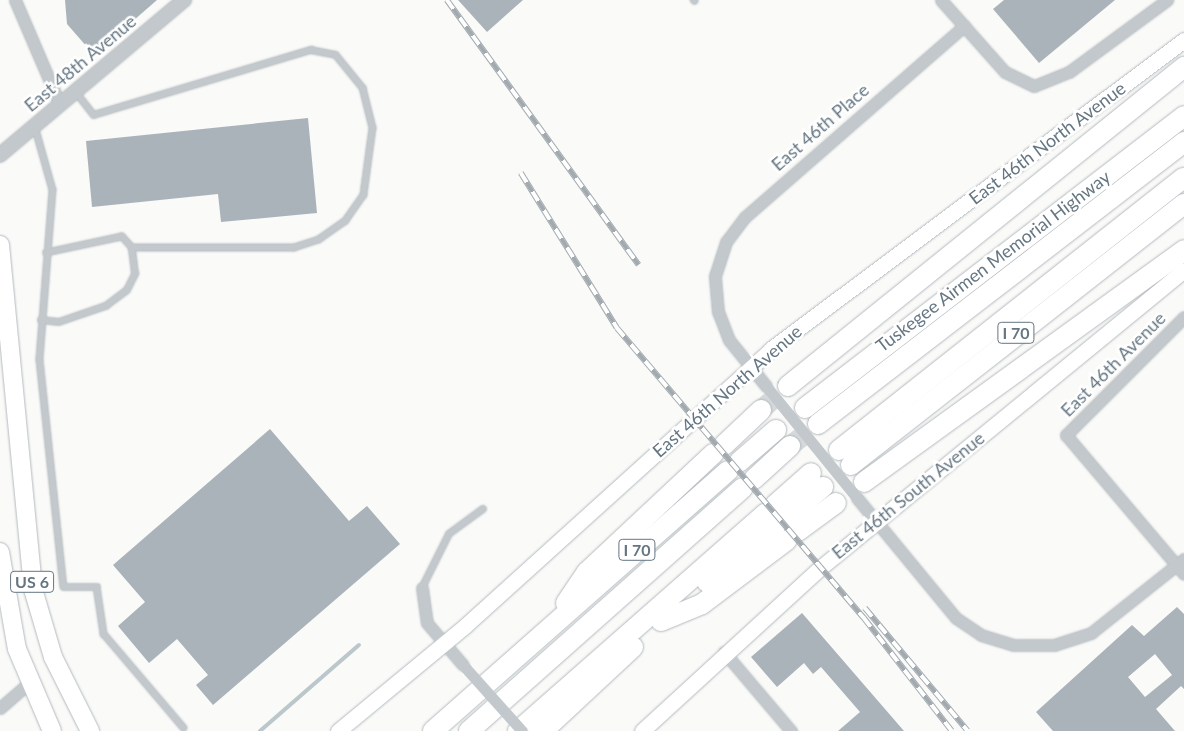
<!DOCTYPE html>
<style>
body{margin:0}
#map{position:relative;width:1184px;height:731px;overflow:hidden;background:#fafaf8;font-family:Lato,sans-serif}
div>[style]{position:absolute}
.stream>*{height:4px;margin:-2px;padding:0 2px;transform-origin:2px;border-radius:2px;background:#bbc7cb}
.building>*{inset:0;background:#aab3b9}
.motorway-tunnel>*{height:20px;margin-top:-10px;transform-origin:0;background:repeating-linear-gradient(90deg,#d5d9db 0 20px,transparent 0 30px)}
.roads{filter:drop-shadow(0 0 1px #b3babf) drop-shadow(0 0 1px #b3babf)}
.service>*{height:5.5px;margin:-2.75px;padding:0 2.75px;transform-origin:2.75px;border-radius:2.75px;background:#c3c8cc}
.minor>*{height:11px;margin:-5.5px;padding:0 5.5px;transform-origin:5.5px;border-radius:5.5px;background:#c3c8cc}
.tertiary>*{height:14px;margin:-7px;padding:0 7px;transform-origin:7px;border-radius:7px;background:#c3c8cc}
.secondary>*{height:15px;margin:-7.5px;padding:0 7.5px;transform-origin:7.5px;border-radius:7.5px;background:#fff}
.trunk>*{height:18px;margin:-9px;padding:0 9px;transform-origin:9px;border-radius:9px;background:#fff}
.motorway>*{height:20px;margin:-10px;padding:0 10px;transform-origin:10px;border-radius:10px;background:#fff}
.rail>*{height:5.5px;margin-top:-2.75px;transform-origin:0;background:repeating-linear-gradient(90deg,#fff 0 11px,#a2aab0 0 22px);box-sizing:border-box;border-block:1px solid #a2aab0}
.minor-bridge>*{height:11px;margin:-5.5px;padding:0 5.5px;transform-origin:5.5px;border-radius:5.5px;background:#c3c8cc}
span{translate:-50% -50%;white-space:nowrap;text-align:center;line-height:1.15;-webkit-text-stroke:5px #fff;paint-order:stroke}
.shield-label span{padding:1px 4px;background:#fff;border:1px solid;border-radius:4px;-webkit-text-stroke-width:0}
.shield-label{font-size:16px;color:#657683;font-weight:700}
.street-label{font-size:18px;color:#657683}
</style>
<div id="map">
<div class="stream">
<i style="left:260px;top:731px;width:131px;rotate:-41deg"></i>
</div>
<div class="building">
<i style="clip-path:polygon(65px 0,157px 0,94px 55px,67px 24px)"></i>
<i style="clip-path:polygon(458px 0,523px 0,487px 32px)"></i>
<i style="clip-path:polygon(1004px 0,1115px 0,1039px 63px,993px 9px)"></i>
<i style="clip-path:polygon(308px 118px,317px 213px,221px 222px,218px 194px,92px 207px,86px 141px)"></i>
<i style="clip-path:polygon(270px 429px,349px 521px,367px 506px,400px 544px,213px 705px,196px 685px,208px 675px,177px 639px,149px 663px,118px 626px,145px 602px,113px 565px)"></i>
<i style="clip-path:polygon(evenodd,1177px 607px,1184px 614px,1184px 689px,1181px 686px,1156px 709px,1175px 731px,1053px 731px,1036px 712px,1132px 625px,1144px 636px,1177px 607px,1155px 654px,1172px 675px,1145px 697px,1128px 677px,1155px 654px)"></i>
<i style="clip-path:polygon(802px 613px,904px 731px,838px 731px,860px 712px,821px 667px,813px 674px,804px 663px,777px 687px,751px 657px)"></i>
</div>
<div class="motorway-tunnel">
<i style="left:761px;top:410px;width:36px;rotate:-42deg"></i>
<i style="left:790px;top:446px;width:36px;rotate:-38deg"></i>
</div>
<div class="roads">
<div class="service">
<i style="left:694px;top:0;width:1px;rotate:45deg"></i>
<i style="left:76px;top:92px;width:29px;rotate:52deg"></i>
<i style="left:94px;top:115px;width:227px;rotate:-16.7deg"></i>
<i style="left:311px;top:50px;width:25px;rotate:11deg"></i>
<i style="left:336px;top:55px;width:43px;rotate:50.7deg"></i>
<i style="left:363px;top:88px;width:41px;rotate:76deg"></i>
<i style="left:373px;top:128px;width:68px;rotate:97.7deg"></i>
<i style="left:364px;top:195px;width:32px;rotate:125deg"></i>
<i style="left:346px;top:221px;width:33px;rotate:145deg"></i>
<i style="left:319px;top:240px;width:26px;rotate:162deg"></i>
<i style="left:294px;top:248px;width:162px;rotate:180deg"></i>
<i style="left:35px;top:126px;width:66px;rotate:74.3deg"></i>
<i style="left:53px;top:190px;width:170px;rotate:94.4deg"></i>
<i style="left:40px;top:360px;width:228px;rotate:84deg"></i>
<i style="left:64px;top:587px;width:33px"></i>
<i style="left:97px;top:587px;width:48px;rotate:81.5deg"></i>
<i style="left:104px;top:634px;width:123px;rotate:49.6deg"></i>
<i style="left:41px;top:320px;width:18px;rotate:6deg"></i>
<i style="left:59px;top:322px;width:50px;rotate:-18.8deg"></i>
<i style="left:106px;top:306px;width:26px;rotate:-37deg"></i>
<i style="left:127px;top:290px;width:18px;rotate:-63deg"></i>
<i style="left:135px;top:274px;width:26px;rotate:-97deg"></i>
<i style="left:132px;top:248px;width:15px;rotate:-132deg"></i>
<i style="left:122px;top:237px;width:77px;rotate:168deg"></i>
<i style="left:422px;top:588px;width:60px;rotate:-63.4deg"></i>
<i style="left:449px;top:534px;width:42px;rotate:-36.3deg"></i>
</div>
<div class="minor">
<i style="left:15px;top:0;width:114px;rotate:66.8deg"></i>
<i style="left:941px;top:0;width:96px;rotate:48.4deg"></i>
<i style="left:1005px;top:72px;width:32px;rotate:26deg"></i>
<i style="left:1034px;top:86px;width:38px;rotate:-22deg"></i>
<i style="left:1069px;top:72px;width:122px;rotate:-36.3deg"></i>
<i style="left:1184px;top:317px;width:167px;rotate:135deg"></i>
<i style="left:1066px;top:435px;width:182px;rotate:49.7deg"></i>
<i style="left:766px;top:386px;width:59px;rotate:-128.8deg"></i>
<i style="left:729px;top:340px;width:30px;rotate:-111deg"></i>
<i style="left:718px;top:312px;width:36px;rotate:-95deg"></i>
<i style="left:715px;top:276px;width:36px;rotate:-72deg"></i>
<i style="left:726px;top:242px;width:31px;rotate:-53deg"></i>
<i style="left:745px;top:217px;width:291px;rotate:-41.1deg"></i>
<i style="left:857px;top:498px;width:156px;rotate:50.5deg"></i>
<i style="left:956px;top:618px;width:30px;rotate:34deg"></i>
<i style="left:981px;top:635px;width:34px;rotate:17deg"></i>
<i style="left:1014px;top:645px;width:40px"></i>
<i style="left:1054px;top:645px;width:39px;rotate:-18deg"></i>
<i style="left:1091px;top:633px;width:119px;rotate:-38.5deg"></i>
<i style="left:422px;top:588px;width:35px;rotate:82deg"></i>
<i style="left:427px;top:623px;width:55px;rotate:49.4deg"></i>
<i style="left:724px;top:652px;width:104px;rotate:49.7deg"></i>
<i style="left:0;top:708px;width:38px;rotate:-41deg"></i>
</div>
<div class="tertiary">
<i style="left:0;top:155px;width:241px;rotate:-40.1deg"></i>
</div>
<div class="secondary">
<i style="left:338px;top:731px;width:166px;rotate:-39.6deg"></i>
<i style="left:466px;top:625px;width:411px;rotate:-42.1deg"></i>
<i style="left:771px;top:349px;width:516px;rotate:-36.8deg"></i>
<i style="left:642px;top:731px;width:241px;rotate:-42.5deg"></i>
<i style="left:820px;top:568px;width:470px;rotate:-39.3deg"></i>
</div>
<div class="trunk">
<i style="left:0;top:245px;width:346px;rotate:84.5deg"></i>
<i style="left:33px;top:589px;width:71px;rotate:73.6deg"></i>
<i style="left:53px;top:657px;width:83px;rotate:63.4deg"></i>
<i style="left:0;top:552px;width:98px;rotate:80.1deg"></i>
<i style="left:17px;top:649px;width:89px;rotate:66.9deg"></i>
</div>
<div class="motorway">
<i style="left:788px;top:386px;width:509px;rotate:-38.85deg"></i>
<i style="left:805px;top:408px;width:478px;rotate:-37.6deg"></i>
<i style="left:818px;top:424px;width:462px;rotate:-37.6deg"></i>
<i style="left:724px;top:445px;width:51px;rotate:-43.4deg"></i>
<i style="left:839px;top:450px;width:439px;rotate:-38.3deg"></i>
<i style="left:739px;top:462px;width:49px;rotate:-40.9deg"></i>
<i style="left:851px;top:465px;width:423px;rotate:-38.1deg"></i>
<i style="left:754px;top:479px;width:49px;rotate:-42.5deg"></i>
<i style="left:864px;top:482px;width:395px;rotate:-35.9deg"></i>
<i style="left:775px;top:505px;width:48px;rotate:-41.6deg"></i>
<i style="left:787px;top:517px;width:47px;rotate:-39.8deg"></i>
<i style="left:798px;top:531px;width:47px;rotate:-36.4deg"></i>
<i style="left:707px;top:582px;width:88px;rotate:-39.5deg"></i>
<i style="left:566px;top:603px;width:37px;rotate:-56deg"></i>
<i style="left:587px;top:572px;width:173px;rotate:-43.1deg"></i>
<i style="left:661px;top:621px;width:44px;rotate:-22.5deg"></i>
<i style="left:702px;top:604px;width:106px;rotate:-37deg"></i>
<i style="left:433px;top:731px;width:393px;rotate:-41.4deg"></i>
<i style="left:469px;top:731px;width:366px;rotate:-41.6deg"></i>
<i style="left:518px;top:731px;width:329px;rotate:-41.3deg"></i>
<i style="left:543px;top:731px;width:123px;rotate:-43deg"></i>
</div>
</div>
<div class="rail">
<i style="left:447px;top:0;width:327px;rotate:54.1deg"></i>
<i style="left:521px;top:173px;width:182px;rotate:58.2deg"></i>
<i style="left:617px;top:328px;width:381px;rotate:49.6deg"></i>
<i style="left:864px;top:618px;width:143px;rotate:52.1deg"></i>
<i style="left:865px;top:608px;width:160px;rotate:50.1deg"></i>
</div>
<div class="minor-bridge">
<i style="left:766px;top:386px;width:144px;rotate:50.9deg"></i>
<i style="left:463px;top:665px;width:89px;rotate:48.2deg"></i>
</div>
<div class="shield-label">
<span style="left:1016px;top:333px">I 70</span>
<span style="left:637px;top:550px">I 70</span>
<span style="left:32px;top:582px">US 6</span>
</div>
<div class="street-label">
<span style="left:80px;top:63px;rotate:-40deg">East 48th Avenue</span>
<span style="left:820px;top:127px;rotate:-41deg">East 46th Place</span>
<span style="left:1047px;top:143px;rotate:-37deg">East 46th North Avenue</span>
<span style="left:993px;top:261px;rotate:-37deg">Tuskegee Airmen Memorial Highway</span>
<span style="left:1113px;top:364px;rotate:-45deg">East 46th Avenue</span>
<span style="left:727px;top:391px;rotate:-41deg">East 46th North Avenue</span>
<span style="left:908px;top:495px;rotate:-39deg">East 46th South Avenue</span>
</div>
</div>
